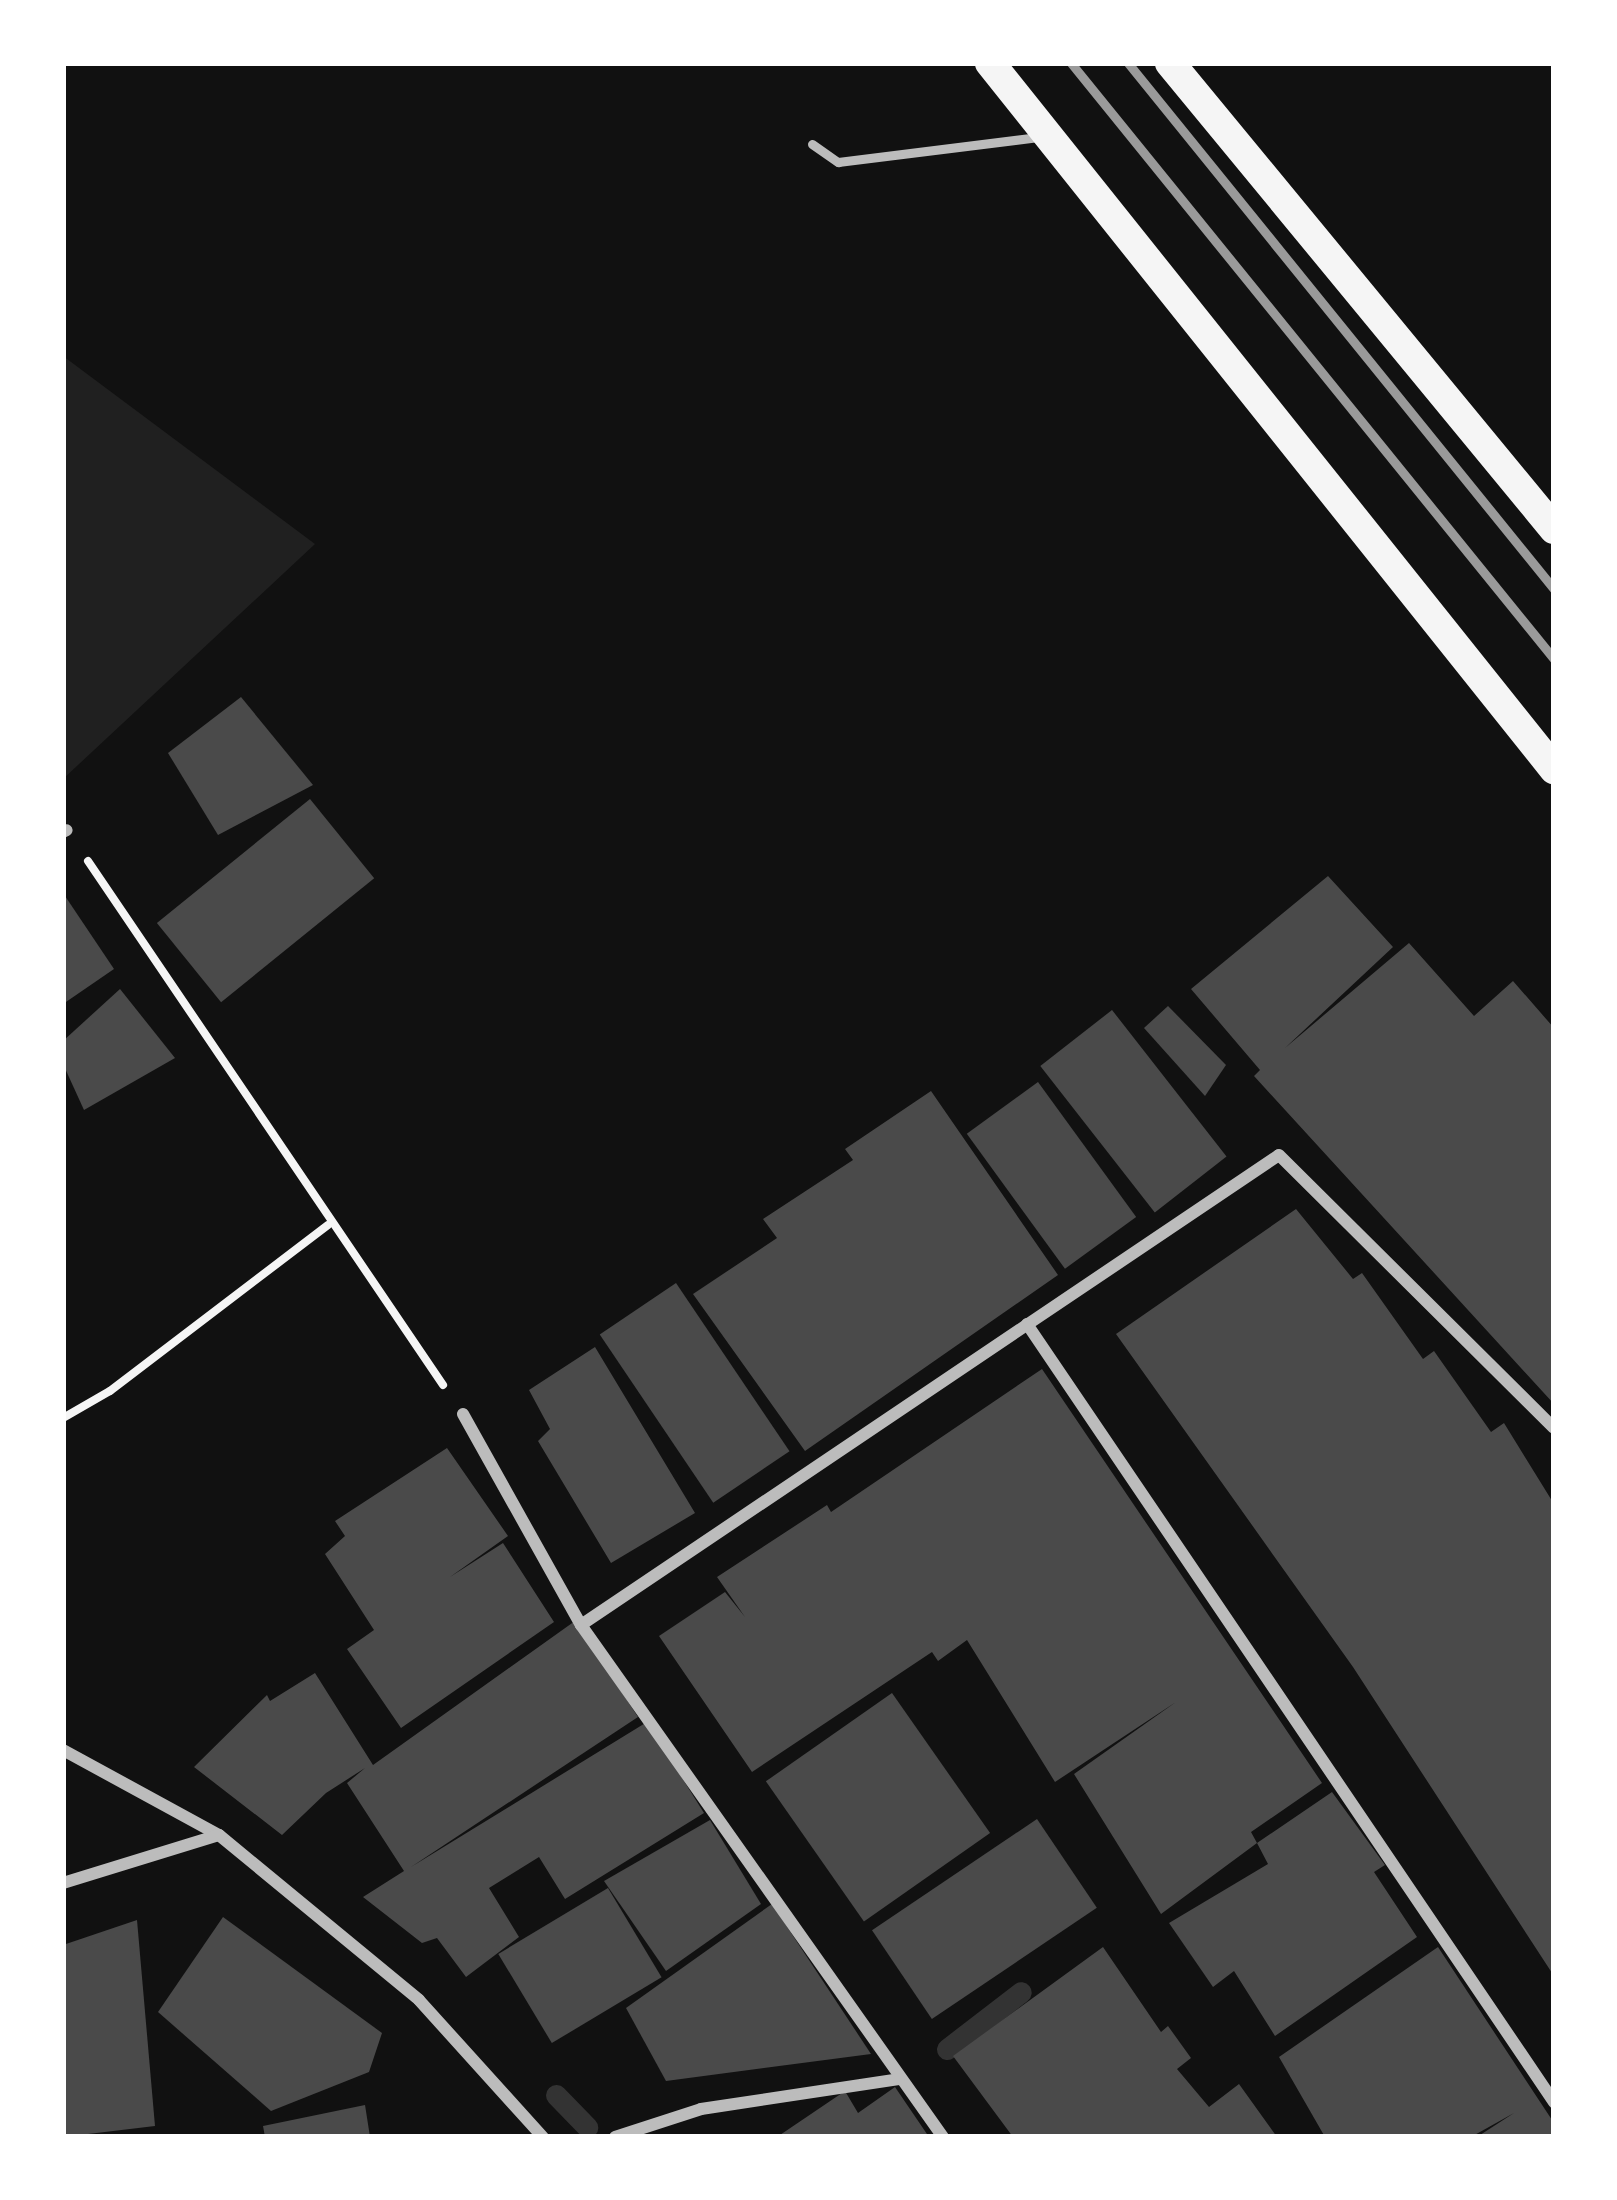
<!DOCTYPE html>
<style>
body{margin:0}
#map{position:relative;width:1617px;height:2200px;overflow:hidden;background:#111;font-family:"Roboto Condensed",sans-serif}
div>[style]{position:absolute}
.green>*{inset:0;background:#202020}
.stream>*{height:21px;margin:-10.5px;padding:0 10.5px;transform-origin:10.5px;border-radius:10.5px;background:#333}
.building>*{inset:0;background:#4a4a4a;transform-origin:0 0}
.path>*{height:8px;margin:-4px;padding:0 4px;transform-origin:4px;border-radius:4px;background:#f5f5f5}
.service>*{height:9px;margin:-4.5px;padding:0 4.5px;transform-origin:4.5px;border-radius:4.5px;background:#bcbcbc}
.minor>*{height:12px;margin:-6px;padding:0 6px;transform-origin:6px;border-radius:6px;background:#bcbcbc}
.primary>*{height:30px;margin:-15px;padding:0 15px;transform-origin:15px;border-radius:15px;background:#f5f5f5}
.rail>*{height:9px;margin:-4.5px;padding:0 4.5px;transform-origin:4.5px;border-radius:4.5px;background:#9a9a9a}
span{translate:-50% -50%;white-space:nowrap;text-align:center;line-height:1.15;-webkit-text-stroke:12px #fff;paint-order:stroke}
.frame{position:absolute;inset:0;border:66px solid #fff;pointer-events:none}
</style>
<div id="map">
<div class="green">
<i style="clip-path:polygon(63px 356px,315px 544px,63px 779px)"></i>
</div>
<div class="stream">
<i style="left:947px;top:2049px;width:93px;rotate:-37.6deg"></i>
<i style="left:556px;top:2095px;width:45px;rotate:45.9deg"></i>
</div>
<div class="building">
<i style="clip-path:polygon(241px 697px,313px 785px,218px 835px,168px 753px)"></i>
<i style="left:310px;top:799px;width:102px;height:197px;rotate:51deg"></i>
<i style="clip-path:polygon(1328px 876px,1393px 947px,1285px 1048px,1409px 943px,1474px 1016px,1513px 981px,1554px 1028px,1554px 1404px,1254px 1076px,1260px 1070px,1191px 989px)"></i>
<i style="clip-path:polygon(63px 893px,114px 969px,63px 1004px)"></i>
<i style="clip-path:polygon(120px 989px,175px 1058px,84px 1110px,63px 1064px,63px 1041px)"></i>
<i style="clip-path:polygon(1168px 1006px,1226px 1065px,1205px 1096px,1144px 1028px)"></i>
<i style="left:1112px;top:1010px;width:186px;height:91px;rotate:52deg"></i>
<i style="left:1038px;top:1082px;width:167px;height:88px;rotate:54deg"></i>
<i style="clip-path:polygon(931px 1091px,1058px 1275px,805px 1451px,693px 1294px,777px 1238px,763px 1219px,853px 1160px,845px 1149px)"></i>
<i style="clip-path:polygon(1296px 1209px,1353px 1279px,1362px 1273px,1423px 1359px,1434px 1351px,1491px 1432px,1504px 1423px,1554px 1504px,1554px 1976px,1353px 1667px,1116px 1334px)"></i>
<i style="left:676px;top:1283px;width:203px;height:92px;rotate:56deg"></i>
<i style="clip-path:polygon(595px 1347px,695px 1513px,611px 1563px,538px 1441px,550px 1429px,529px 1390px)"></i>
<i style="clip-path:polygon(1042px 1369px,1322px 1783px,1251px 1832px,1257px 1843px,1161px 1914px,1074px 1774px,1176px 1702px,1055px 1782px,967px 1640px,938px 1661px,932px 1652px,752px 1772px,659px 1636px,725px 1592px,745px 1617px,717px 1577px,827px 1505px,831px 1512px)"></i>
<i style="clip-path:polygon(447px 1448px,508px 1536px,450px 1577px,503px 1543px,554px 1622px,401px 1728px,347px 1649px,374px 1630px,325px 1554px,345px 1536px,335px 1521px)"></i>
<i style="clip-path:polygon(575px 1621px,638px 1717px,411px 1867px,647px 1722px,704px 1813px,565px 1899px,539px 1857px,489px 1888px,519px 1937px,466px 1977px,437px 1938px,422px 1943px,363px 1897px,404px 1871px,347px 1783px,365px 1768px,326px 1793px,282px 1835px,194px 1767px,267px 1695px,270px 1701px,315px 1673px,373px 1765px)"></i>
<i style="left:892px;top:1693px;width:171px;height:154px;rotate:55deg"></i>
<i style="clip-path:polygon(1332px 1792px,1385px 1865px,1374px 1872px,1417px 1937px,1275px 2036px,1234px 1971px,1213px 1987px,1169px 1923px,1268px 1864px,1257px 1843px)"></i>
<i style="left:1037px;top:1819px;width:107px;height:199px;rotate:56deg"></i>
<i style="clip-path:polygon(710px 1820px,761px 1904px,666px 1971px,604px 1881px)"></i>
<i style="left:608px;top:1888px;width:104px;height:128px;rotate:59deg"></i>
<i style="clip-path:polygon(772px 1904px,871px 2054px,666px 2081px,626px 2008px)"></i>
<i style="clip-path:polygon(223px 1917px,382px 2033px,369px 2072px,271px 2111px,158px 2012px)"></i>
<i style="clip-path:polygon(137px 1920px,155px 2126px,63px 2137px,63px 1945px)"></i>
<i style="clip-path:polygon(1103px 1947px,1161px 2032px,1168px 2026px,1191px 2058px,1177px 2069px,1209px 2107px,1239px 2084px,1277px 2137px,1013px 2137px,953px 2056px)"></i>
<i style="clip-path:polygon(1438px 1947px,1554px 2123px,1554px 2137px,1477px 2137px,1514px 2113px,1471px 2137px,1325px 2137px,1279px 2057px)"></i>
<i style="clip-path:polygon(895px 2087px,929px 2137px,777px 2137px,845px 2091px,858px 2113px)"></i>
<i style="clip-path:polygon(365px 2105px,370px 2137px,265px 2137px,263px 2126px)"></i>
</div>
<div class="path">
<i style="left:88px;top:861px;width:633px;rotate:55.88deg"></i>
<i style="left:63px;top:1418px;width:54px;rotate:-29.9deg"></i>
<i style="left:110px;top:1391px;width:274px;rotate:-37.3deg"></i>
</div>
<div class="service">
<i style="left:812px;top:144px;width:32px;rotate:35deg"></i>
<i style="left:838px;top:162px;width:202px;rotate:-7.1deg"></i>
</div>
<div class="minor">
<i style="left:63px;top:832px;width:4px;rotate:-27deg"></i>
<i style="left:1027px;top:1324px;width:940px;rotate:55.89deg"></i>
<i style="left:463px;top:1414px;width:242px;rotate:60.8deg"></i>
<i style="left:581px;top:1625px;width:627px;rotate:54.74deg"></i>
<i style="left:581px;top:1625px;width:841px;rotate:-33.95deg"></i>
<i style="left:1279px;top:1155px;width:387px;rotate:44.8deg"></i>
<i style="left:63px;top:1750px;width:178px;rotate:28.6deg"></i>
<i style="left:219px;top:1835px;width:259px;rotate:39.5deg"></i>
<i style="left:419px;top:2000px;width:185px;rotate:47.9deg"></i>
<i style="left:63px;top:1883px;width:163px;rotate:-17.1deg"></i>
<i style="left:615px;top:2137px;width:90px;rotate:-18deg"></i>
<i style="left:701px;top:2109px;width:200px;rotate:-8.6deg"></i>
</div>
<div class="primary">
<i style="left:990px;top:63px;width:904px;rotate:51.38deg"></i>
<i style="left:1170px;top:63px;width:604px;rotate:50.51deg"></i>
</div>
<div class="rail">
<i style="left:1071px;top:63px;width:767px;rotate:50.98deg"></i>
<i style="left:1128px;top:63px;width:677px;rotate:51deg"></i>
</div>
<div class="frame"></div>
</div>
